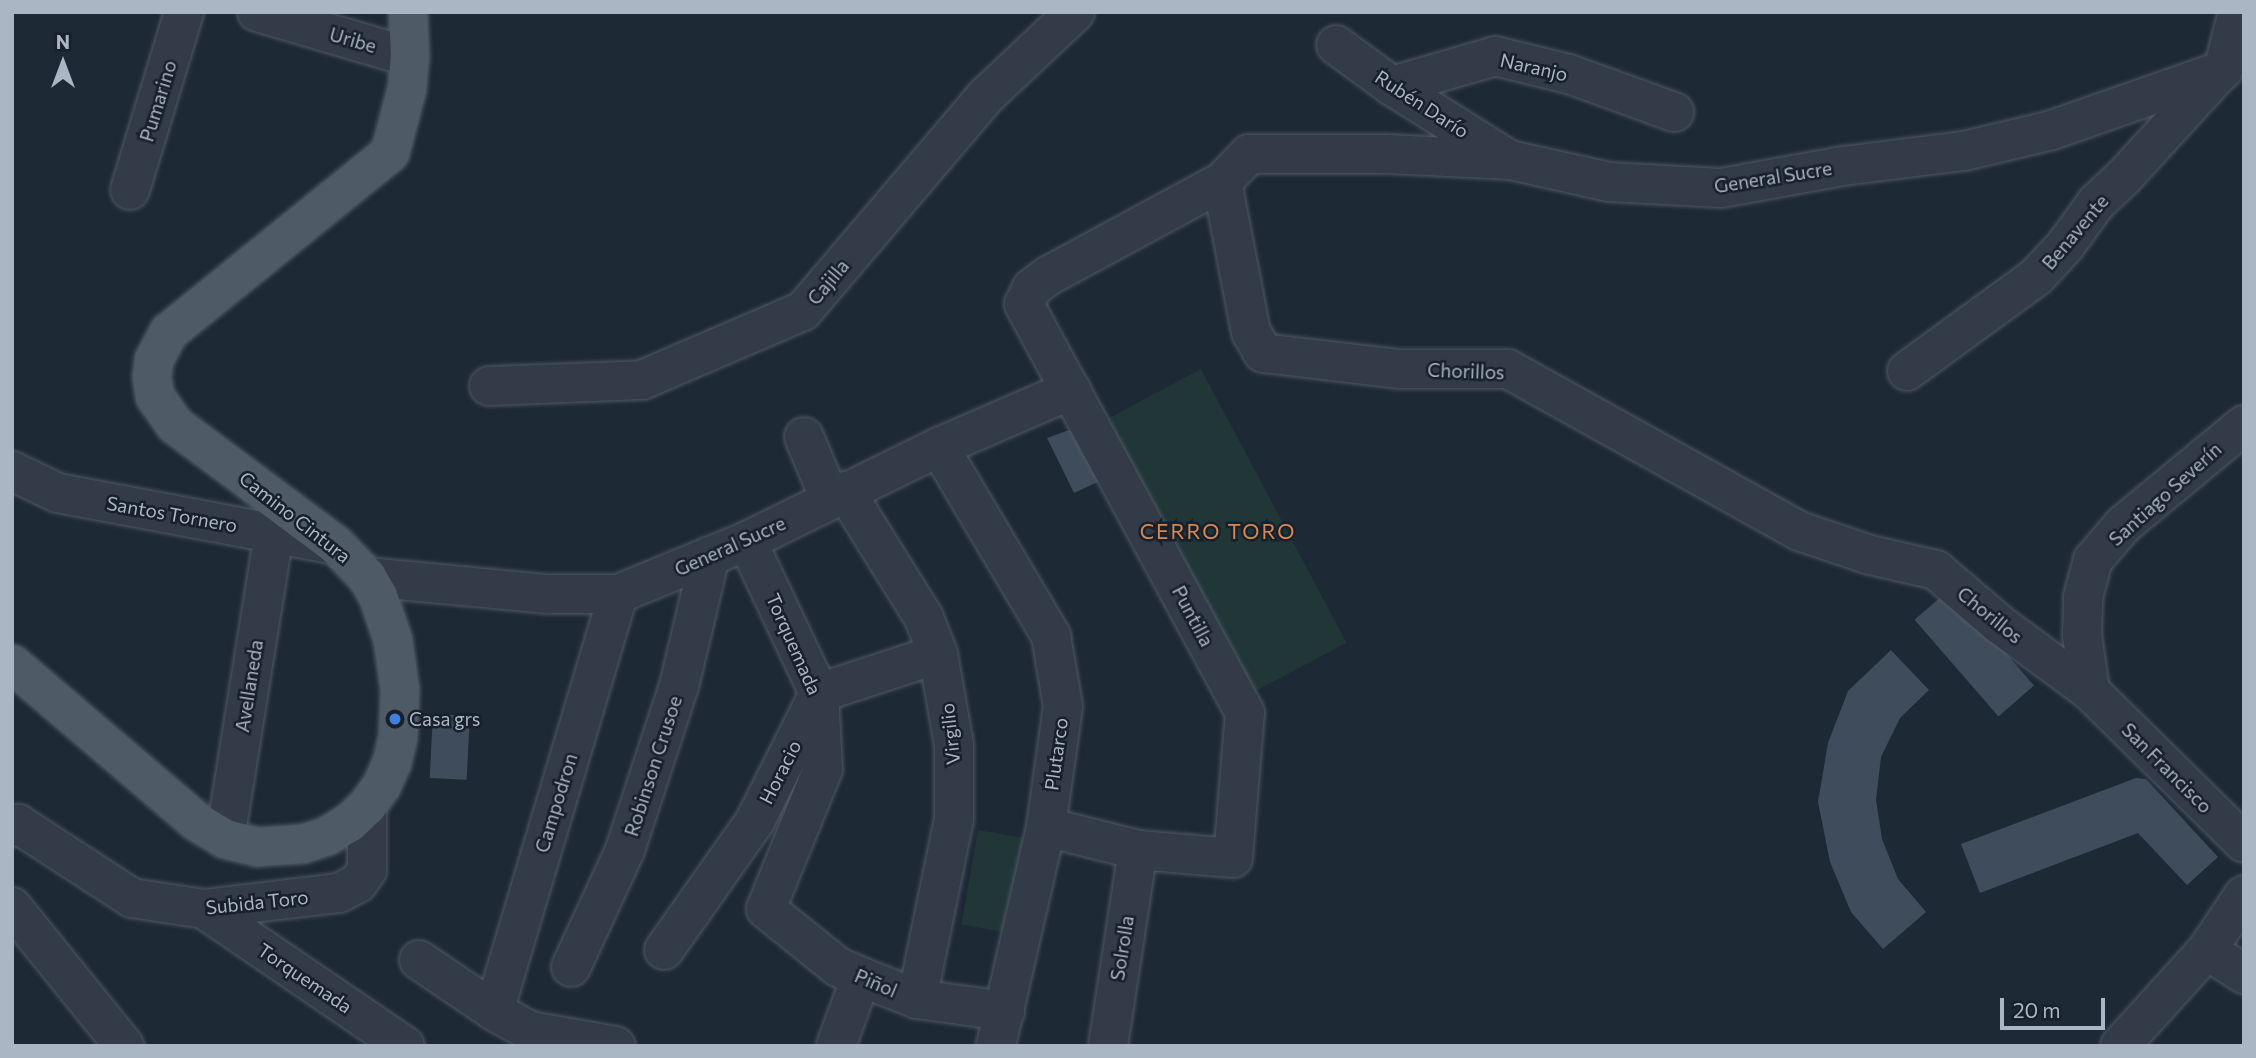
<!DOCTYPE html>
<meta charset="utf-8">
<style>
body{margin:0}
#map{position:relative;width:2256px;height:1058px;overflow:hidden;background:#1e2936;font-family:Commissioner,sans-serif}
div>[style]{position:absolute}
.green>*{inset:0;background:#203637;transform-origin:0 0}
.building>*{inset:0;background:#3f4c5c;transform-origin:0 0}
.roads{filter:drop-shadow(0 0 2px #4f5965) drop-shadow(0 0 2px #4f5965)}
.minor>*{height:38px;margin:-19px;padding:0 19px;transform-origin:19px;border-radius:19px;background:#323b47}
.major>*{height:38px;margin:-19px;padding:0 19px;transform-origin:19px;border-radius:19px;background:#4f5a67}
.dots>*{width:19px;height:19px;translate:-50% -50%;box-sizing:border-box;border:4px solid #17202b;border-radius:50%}
span{translate:-50% -50%;white-space:nowrap;text-align:center;line-height:1.15;-webkit-text-stroke:5px #17202b;paint-order:stroke}
.street-label{font-size:19px;color:#abb6c4}
.poi-label{font-size:19px;color:#abb6c4}
.left{translate:0 -50%;text-align:left}
.neighbourhood-label{font-size:21px;color:#d68854;letter-spacing:2px}
.frame{position:absolute;inset:0;border:14px solid #abb6c4;pointer-events:none}
.north{position:absolute;left:28px;top:28px;width:70px;height:70px;-webkit-text-stroke:5px #17202b;paint-order:stroke;rotate:0deg;font-size:19px;font-weight:700;line-height:28px;text-align:center;color:#abb6c4}
.north::after{content:'';display:block;margin:auto;width:24px;height:32px;background:#abb6c4;clip-path:polygon(50% 0,100% 100%,50% 72%,0 100%)}
.scale{position:absolute;left:2000px;top:998px;width:105px;height:32px;box-sizing:border-box;border:4px solid #abb6c4;border-top:0;padding-left:9px;font-size:21px;line-height:24px;white-space:nowrap;color:#abb6c4;-webkit-text-stroke:5px #17202b;paint-order:stroke}
</style>
<div id="map">
<div class="green">
<i style="left:1201px;top:369px;width:310px;height:110px;rotate:62deg"></i>
<i style="left:978px;top:830px;width:63px;height:96px;rotate:10deg"></i>
</div>
<div class="building">
<i style="clip-path:polygon(1075px 428px,1113px 475px,1074px 493px,1047px 438px)"></i>
<i style="left:1950px;top:589px;width:128px;height:47px;rotate:49deg"></i>
<i style="clip-path:polygon(1891px 650px,1929px 690px,1900px 718px,1881px 757px,1876px 800px,1882px 839px,1898px 879px,1926px 912px,1883px 949px,1851px 912px,1830px 862px,1818px 802px,1828px 743px,1848px 691px)"></i>
<i style="left:433px;top:714px;width:37px;height:64px;rotate:3deg"></i>
<i style="clip-path:polygon(2136px 778px,2146px 779px,2218px 857px,2187px 885px,2138px 833px,1980px 893px,1961px 844px)"></i>
</div>
<div class="roads">
<div class="minor">
<i style="left:257px;top:12px;width:159px;rotate:16.4deg"></i>
<i style="left:1336px;top:45px;width:69px;rotate:36.2deg"></i>
<i style="left:1392px;top:86px;width:137px;rotate:32.2deg"></i>
<i style="left:1392px;top:86px;width:107px;rotate:-16.2deg"></i>
<i style="left:1495px;top:56px;width:76px;rotate:13.7deg"></i>
<i style="left:1569px;top:74px;width:112px;rotate:19.9deg"></i>
<i style="left:1222px;top:182px;width:153px;rotate:79.1deg"></i>
<i style="left:1251px;top:332px;width:24px;rotate:60deg"></i>
<i style="left:1263px;top:353px;width:138px;rotate:6.7deg"></i>
<i style="left:1400px;top:369px;width:108px"></i>
<i style="left:1508px;top:369px;width:333px;rotate:29.1deg"></i>
<i style="left:1799px;top:531px;width:75px;rotate:18.7deg"></i>
<i style="left:1870px;top:555px;width:68px;rotate:12.8deg"></i>
<i style="left:1936px;top:570px;width:83px;rotate:40.6deg"></i>
<i style="left:1999px;top:624px;width:113px;rotate:36.4deg"></i>
<i style="left:2090px;top:691px;width:216px;rotate:44.6deg"></i>
<i style="left:130px;top:190px;width:186px;rotate:-73.1deg"></i>
<i style="left:1907px;top:371px;width:160px;rotate:-36.1deg"></i>
<i style="left:2036px;top:277px;width:42px;rotate:-46.9deg"></i>
<i style="left:2065px;top:246px;width:53px;rotate:-54.2deg"></i>
<i style="left:2096px;top:203px;width:37px;rotate:-43deg"></i>
<i style="left:2123px;top:178px;width:139px;rotate:-47.6deg"></i>
<i style="left:489px;top:386px;width:153px;rotate:-2.2deg"></i>
<i style="left:642px;top:380px;width:175px;rotate:-23.2deg"></i>
<i style="left:803px;top:311px;width:282px;rotate:-49.6deg"></i>
<i style="left:986px;top:96px;width:122px;rotate:-43.3deg"></i>
<i style="left:804px;top:437px;width:67px;rotate:67.2deg"></i>
<i style="left:939px;top:447px;width:220px;rotate:59.3deg"></i>
<i style="left:1051px;top:636px;width:71px;rotate:80.3deg"></i>
<i style="left:1063px;top:706px;width:122px;rotate:98deg"></i>
<i style="left:1046px;top:827px;width:225px;rotate:102.9deg"></i>
<i style="left:12px;top:471px;width:51px;rotate:25.6deg"></i>
<i style="left:58px;top:493px;width:283px;rotate:10.6deg"></i>
<i style="left:845px;top:491px;width:150px;rotate:58.1deg"></i>
<i style="left:924px;top:618px;width:39px;rotate:69deg"></i>
<i style="left:938px;top:654px;width:92px;rotate:80deg"></i>
<i style="left:954px;top:745px;width:74px;rotate:90deg"></i>
<i style="left:954px;top:819px;width:184px;rotate:101.6deg"></i>
<i style="left:747px;top:541px;width:168px;rotate:64.7deg"></i>
<i style="left:819px;top:693px;width:76px;rotate:87deg"></i>
<i style="left:823px;top:769px;width:151px;rotate:112.2deg"></i>
<i style="left:766px;top:909px;width:92px;rotate:38.9deg"></i>
<i style="left:838px;top:967px;width:25px;rotate:23deg"></i>
<i style="left:861px;top:977px;width:60px;rotate:21.4deg"></i>
<i style="left:917px;top:999px;width:89px;rotate:7.8deg"></i>
<i style="left:367px;top:577px;width:182px;rotate:5.4deg"></i>
<i style="left:548px;top:594px;width:70px"></i>
<i style="left:618px;top:594px;width:139px;rotate:-22.3deg"></i>
<i style="left:747px;top:541px;width:214px;rotate:-26.1deg"></i>
<i style="left:939px;top:447px;width:144px;rotate:-23.4deg"></i>
<i style="left:2090px;top:691px;width:57px;rotate:-98.1deg"></i>
<i style="left:2082px;top:635px;width:38px;rotate:-88deg"></i>
<i style="left:2083px;top:597px;width:38px;rotate:-75deg"></i>
<i style="left:2093px;top:560px;width:46px;rotate:-49.4deg"></i>
<i style="left:2123px;top:525px;width:157px;rotate:-39.6deg"></i>
<i style="left:12px;top:827px;width:7px;rotate:-27deg"></i>
<i style="left:18px;top:824px;width:136px;rotate:33deg"></i>
<i style="left:132px;top:898px;width:73px;rotate:8.7deg"></i>
<i style="left:204px;top:909px;width:136px;rotate:-6.8deg"></i>
<i style="left:339px;top:893px;width:21px;rotate:-28deg"></i>
<i style="left:358px;top:883px;width:16px;rotate:-55deg"></i>
<i style="left:367px;top:870px;width:64px;rotate:-90deg"></i>
<i style="left:1046px;top:827px;width:95px;rotate:14deg"></i>
<i style="left:1138px;top:850px;width:95px;rotate:4.8deg"></i>
<i style="left:1233px;top:858px;width:145px;rotate:-85.3deg"></i>
<i style="left:1245px;top:713px;width:465px;rotate:-118.4deg"></i>
<i style="left:1024px;top:304px;width:18px;rotate:-63deg"></i>
<i style="left:1032px;top:288px;width:20px;rotate:-37deg"></i>
<i style="left:1048px;top:276px;width:198px;rotate:-28.4deg"></i>
<i style="left:1222px;top:182px;width:39px;rotate:-46deg"></i>
<i style="left:1249px;top:154px;width:138px"></i>
<i style="left:1387px;top:154px;width:123px;rotate:2.8deg"></i>
<i style="left:1510px;top:160px;width:101px;rotate:12.5deg"></i>
<i style="left:1609px;top:182px;width:112px;rotate:3.1deg"></i>
<i style="left:1721px;top:188px;width:124px;rotate:-10.2deg"></i>
<i style="left:1843px;top:166px;width:122px;rotate:-7.1deg"></i>
<i style="left:1964px;top:151px;width:90px;rotate:-13.4deg"></i>
<i style="left:2052px;top:130px;width:181px;rotate:-19.3deg"></i>
<i style="left:2223px;top:70px;width:60px;rotate:-75.5deg"></i>
<i style="left:225px;top:839px;width:310px;rotate:-80.9deg"></i>
<i style="left:12px;top:907px;width:179px;rotate:51.1deg"></i>
<i style="left:204px;top:909px;width:243px;rotate:34.3deg"></i>
<i style="left:664px;top:950px;width:158px;rotate:-54.8deg"></i>
<i style="left:755px;top:821px;width:143px;rotate:-63.4deg"></i>
<i style="left:819px;top:693px;width:125px;rotate:-18.1deg"></i>
<i style="left:2207px;top:950px;width:44px;rotate:33deg"></i>
<i style="left:419px;top:960px;width:91px;rotate:34.2deg"></i>
<i style="left:494px;top:1011px;width:41px;rotate:29.1deg"></i>
<i style="left:530px;top:1031px;width:87px;rotate:9.9deg"></i>
<i style="left:571px;top:967px;width:129px;rotate:-65.2deg"></i>
<i style="left:625px;top:850px;width:173px;rotate:-71.8deg"></i>
<i style="left:679px;top:686px;width:134px;rotate:-76.6deg"></i>
<i style="left:494px;top:1011px;width:435px;rotate:-73.4deg"></i>
<i style="left:836px;top:1046px;width:73px;rotate:-70.1deg"></i>
<i style="left:1108px;top:1046px;width:198px;rotate:-81.3deg"></i>
<i style="left:2120px;top:1046px;width:130px;rotate:-47.8deg"></i>
<i style="left:2207px;top:950px;width:66px;rotate:-56.1deg"></i>
</div>
<div class="major">
<i style="left:12px;top:664px;width:243px;rotate:40.5deg"></i>
<i style="left:197px;top:822px;width:33px;rotate:31deg"></i>
<i style="left:225px;top:839px;width:34px;rotate:14deg"></i>
<i style="left:258px;top:847px;width:45px;rotate:-3.8deg"></i>
<i style="left:303px;top:844px;width:25px;rotate:-18deg"></i>
<i style="left:327px;top:836px;width:26px;rotate:-31deg"></i>
<i style="left:349px;top:823px;width:25px;rotate:-43deg"></i>
<i style="left:367px;top:806px;width:26px;rotate:-54deg"></i>
<i style="left:382px;top:785px;width:24px;rotate:-66deg"></i>
<i style="left:392px;top:763px;width:26px;rotate:-77deg"></i>
<i style="left:398px;top:738px;width:48px;rotate:-87.6deg"></i>
<i style="left:400px;top:690px;width:50px;rotate:-98deg"></i>
<i style="left:393px;top:640px;width:46px;rotate:-108.8deg"></i>
<i style="left:378px;top:596px;width:22px;rotate:-120deg"></i>
<i style="left:367px;top:577px;width:45px;rotate:-134.1deg"></i>
<i style="left:336px;top:545px;width:201px;rotate:-143.3deg"></i>
<i style="left:175px;top:425px;width:35px;rotate:-125deg"></i>
<i style="left:155px;top:396px;width:19px;rotate:-99deg"></i>
<i style="left:152px;top:377px;width:17px;rotate:-83deg"></i>
<i style="left:154px;top:360px;width:32px;rotate:-62deg"></i>
<i style="left:169px;top:332px;width:284px;rotate:-39deg"></i>
<i style="left:390px;top:153px;width:66px;rotate:-75.1deg"></i>
<i style="left:407px;top:89px;width:32px;rotate:-85deg"></i>
<i style="left:410px;top:57px;width:45px;rotate:-92.5deg"></i>
</div>
</div>
<div class="dots">
<i style="left:395px;top:719px;background:#3f7fe0"></i>
</div>
<div class="street-label">
<span style="left:353px;top:40px;rotate:16deg">Uribe</span>
<span style="left:1534px;top:67px;rotate:13deg">Naranjo</span>
<span style="left:158px;top:101px;rotate:-73deg">Pumarino</span>
<span style="left:1422px;top:104px;rotate:33deg">Rubén Darío</span>
<span style="left:1773px;top:177px;rotate:-9deg">General Sucre</span>
<span style="left:2075px;top:232px;rotate:-50deg">Benavente</span>
<span style="left:828px;top:282px;rotate:-50deg">Cajilla</span>
<span style="left:1466px;top:371px;rotate:2deg">Chorillos</span>
<span style="left:2165px;top:494px;rotate:-42deg">Santiago Severín</span>
<span style="left:172px;top:514px;rotate:10deg">Santos Tornero</span>
<span style="left:295px;top:517px;rotate:38deg">Camino Cintura</span>
<span style="left:730px;top:546px;rotate:-24deg">General Sucre</span>
<span style="left:1990px;top:615px;rotate:39deg">Chorillos</span>
<span style="left:1193px;top:616px;rotate:62deg">Puntilla</span>
<span style="left:794px;top:644px;rotate:66deg">Torquemada</span>
<span style="left:249px;top:686px;rotate:-81deg">Avellaneda</span>
<span style="left:950px;top:734px;rotate:-96deg">Virgilio</span>
<span style="left:1056px;top:754px;rotate:-82deg">Plutarco</span>
<span style="left:653px;top:766px;rotate:-72deg">Robinson Crusoe</span>
<span style="left:2167px;top:768px;rotate:45deg">San Francisco</span>
<span style="left:780px;top:772px;rotate:-63deg">Horacio</span>
<span style="left:556px;top:803px;rotate:-73deg">Campodron</span>
<span style="left:257px;top:902px;rotate:-6deg">Subida Toro</span>
<span style="left:1122px;top:948px;rotate:-81deg">Solrolla</span>
<span style="left:305px;top:978px;rotate:34deg">Torquemada</span>
<span style="left:876px;top:983px;rotate:23deg">Piñol</span>
</div>
<div class="poi-label">
<span class="left" style="left:409px;top:719px">Casa grs</span>
</div>
<div class="neighbourhood-label">
<span style="left:1218px;top:531px">CERRO TORO</span>
</div>
<div class="frame"></div>
<div class="north">N</div>
<div class="scale">20 m</div>
</div>
